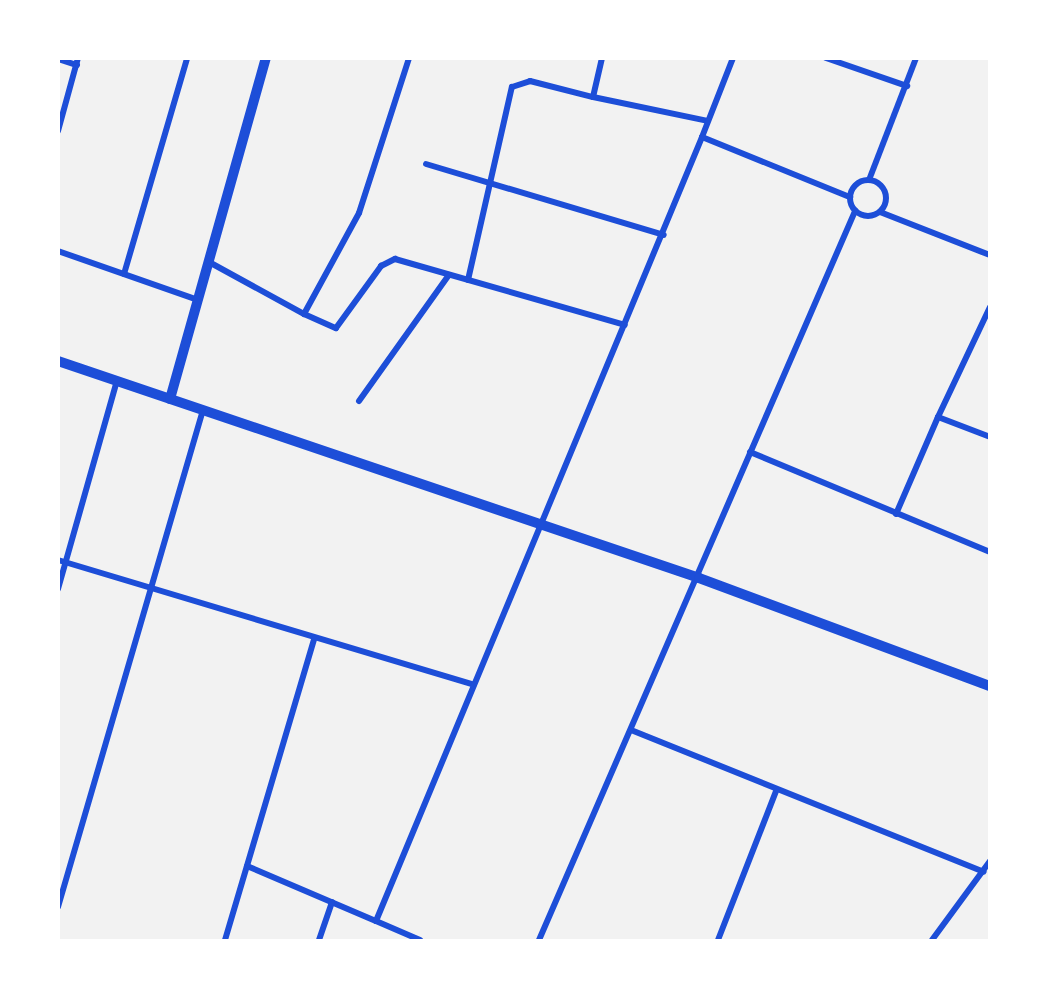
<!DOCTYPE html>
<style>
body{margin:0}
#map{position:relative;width:1048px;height:999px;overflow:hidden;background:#f2f2f2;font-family:"PT Serif",serif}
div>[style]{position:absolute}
.minor>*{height:6px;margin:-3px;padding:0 3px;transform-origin:3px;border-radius:3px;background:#1d4ed8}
.minor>.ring{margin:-3px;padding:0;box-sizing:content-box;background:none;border:6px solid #1d4ed8;border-radius:50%}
.tertiary>*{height:10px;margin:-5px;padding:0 5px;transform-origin:5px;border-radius:5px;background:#1d4ed8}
span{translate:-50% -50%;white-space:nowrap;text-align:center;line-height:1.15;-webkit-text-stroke:5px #fff;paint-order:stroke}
.frame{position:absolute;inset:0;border:60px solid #fff;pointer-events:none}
</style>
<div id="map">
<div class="minor">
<i style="left:602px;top:58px;width:40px;rotate:103deg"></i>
<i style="left:593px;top:97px;width:117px;rotate:11.8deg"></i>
<i style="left:826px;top:58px;width:86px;rotate:19.1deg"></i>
<i style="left:58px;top:59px;width:20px;rotate:18deg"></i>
<i style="left:58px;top:131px;width:76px;rotate:-74.7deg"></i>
<i style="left:702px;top:137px;width:85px;rotate:-68.6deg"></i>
<i style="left:426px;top:164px;width:248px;rotate:16.6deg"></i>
<i class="ring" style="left:850px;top:180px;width:30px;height:30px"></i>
<i style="left:869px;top:180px;width:131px;rotate:-68.9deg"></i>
<i style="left:880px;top:212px;width:118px;rotate:21.4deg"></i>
<i style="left:58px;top:251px;width:148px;rotate:19.3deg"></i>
<i style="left:209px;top:262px;width:108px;rotate:28.7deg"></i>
<i style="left:304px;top:314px;width:115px;rotate:-61.4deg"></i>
<i style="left:359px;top:213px;width:163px;rotate:-72.1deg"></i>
<i style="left:124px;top:274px;width:225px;rotate:-73.7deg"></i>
<i style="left:468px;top:280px;width:198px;rotate:-77.2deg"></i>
<i style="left:512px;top:87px;width:19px;rotate:-18deg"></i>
<i style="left:530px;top:81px;width:65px;rotate:14.3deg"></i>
<i style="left:990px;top:307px;width:122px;rotate:115.3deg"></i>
<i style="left:938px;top:417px;width:56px;rotate:21deg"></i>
<i style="left:304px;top:314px;width:35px;rotate:24deg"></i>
<i style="left:336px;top:328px;width:77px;rotate:-54deg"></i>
<i style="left:381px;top:266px;width:16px;rotate:-27deg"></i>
<i style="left:395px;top:259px;width:239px;rotate:16deg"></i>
<i style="left:359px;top:401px;width:155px;rotate:-54.5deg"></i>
<i style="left:750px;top:452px;width:260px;rotate:22.6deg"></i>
<i style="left:896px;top:514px;width:106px;rotate:-66.6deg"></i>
<i style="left:58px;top:560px;width:434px;rotate:16.7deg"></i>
<i style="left:58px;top:589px;width:216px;rotate:-74.2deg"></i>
<i style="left:631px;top:730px;width:380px;rotate:21.9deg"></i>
<i style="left:247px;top:866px;width:140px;rotate:23.1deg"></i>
<i style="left:58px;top:907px;width:518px;rotate:-73.74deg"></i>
<i style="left:225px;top:940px;width:314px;rotate:-73.5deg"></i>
<i style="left:319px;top:940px;width:40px;rotate:-71.1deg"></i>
<i style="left:420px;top:940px;width:48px;rotate:-156.6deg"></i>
<i style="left:376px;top:921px;width:849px;rotate:-67.42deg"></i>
<i style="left:702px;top:137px;width:160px;rotate:22.1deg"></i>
<i style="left:539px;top:940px;width:795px;rotate:-66.56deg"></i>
<i style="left:718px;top:940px;width:160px;rotate:-68.7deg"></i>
<i style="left:932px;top:940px;width:98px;rotate:-53.7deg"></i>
</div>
<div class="tertiary">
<i style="left:58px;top:361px;width:677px;rotate:18.7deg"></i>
<i style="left:699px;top:578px;width:310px;rotate:20.4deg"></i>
<i style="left:170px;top:399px;width:354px;rotate:-74.3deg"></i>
</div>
<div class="frame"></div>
</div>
